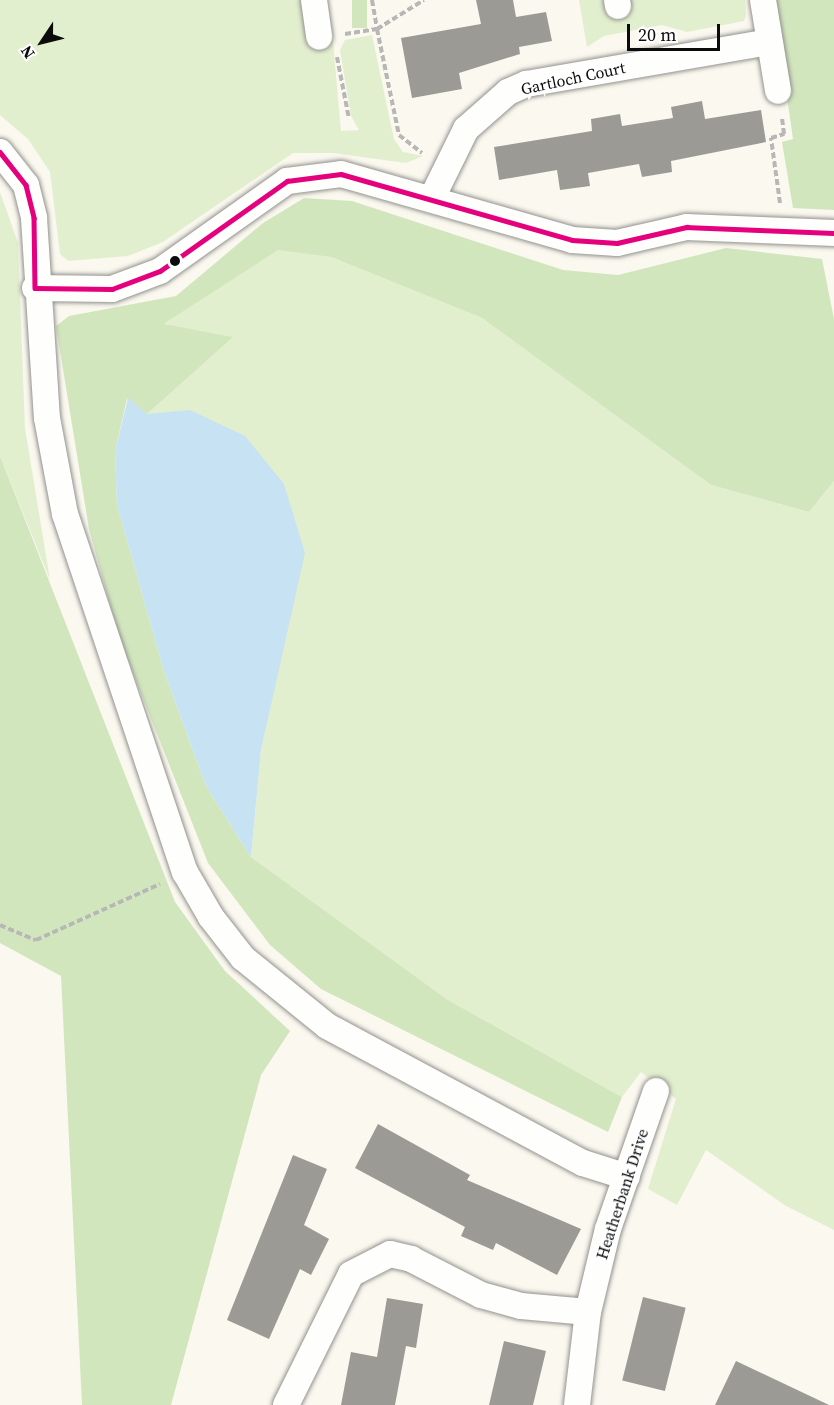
<!DOCTYPE html>
<style>
body{margin:0}
#map{position:relative;width:834px;height:1405px;overflow:hidden;background:#faf8ef;font-family:"Source Serif 4",serif}
div>[style]{position:absolute}
.green>*{inset:0;background:#e2efcf}
.forest>*{inset:0;background:#d2e6be;transform-origin:0 0}
.water>*{inset:0;background:#c6e2f3}
.building>*{inset:0;background:#9c9a95;transform-origin:0 0}
.path>*{height:4px;margin-top:-2px;transform-origin:0;background:repeating-linear-gradient(90deg,#b7b7b5 0 6px,transparent 0 9px)}
.roads{filter:drop-shadow(0 0 2px #93928e) drop-shadow(0 0 2px #93928e)}
.street>*{height:26px;margin:-13px;padding:0 13px;transform-origin:13px;border-radius:13px;background:#fefefd}
.bus-1>*{height:4.5px;margin:-2.25px;padding:0 2.25px;transform-origin:2.25px;border-radius:2.25px;background:#e5007d}
.dots>*{width:16px;height:16px;translate:-50% -50%;box-sizing:border-box;border:3px solid #fff;border-radius:50%}
span{translate:-50% -50%;white-space:nowrap;text-align:center;line-height:1.15;-webkit-text-stroke:6px #fff;paint-order:stroke}
.street-label{font-size:16px;color:#0b0b0b}
.north{position:absolute;left:12px;top:12px;width:60px;height:60px;-webkit-text-stroke:4px #fff;paint-order:stroke;rotate:235deg;font-size:16px;font-weight:700;line-height:24px;text-align:center;color:#0b0b0b}
.north::after{content:'';display:block;margin:auto;width:21px;height:27px;background:#0b0b0b;clip-path:polygon(50% 0,100% 100%,50% 72%,0 100%)}
.scale{position:absolute;left:627px;top:24px;width:93px;height:27px;box-sizing:border-box;border:3px solid #0b0b0b;border-top:0;padding-left:8px;font-size:18px;line-height:21px;white-space:nowrap;color:#0b0b0b;-webkit-text-stroke:4px #fff;paint-order:stroke}
</style>
<div id="map">
<div class="green">
<i style="clip-path:polygon(0 0,301px 0,309px 46px,333px 42px,341px 131px,359px 130px,351px 116px,340px 50px,345px 40px,372px 35px,394px 139px,403px 152px,423px 156px,406px 163px,333px 153px,293px 153px,163px 242px,128px 256px,68px 261px,60px 254px,50px 172px,28px 139px,0 115px)"></i>
<i style="clip-path:polygon(579px 0,604px 0,609px 16px,631px 11px,629px 0,745px 0,746px 15px,744px 21px,687px 32px,662px 25px,604px 36px,587px 47px)"></i>
<i style="clip-path:polygon(0 192px,18px 243px,25px 428px,50px 580px,0 456px)"></i>
<i style="clip-path:polygon(278px 249px,331px 257px,482px 318px,711px 485px,809px 512px,834px 481px,834px 1230px,786px 1206px,706px 1150px,677px 1205px,648px 1189px,676px 1099px,641px 1072px,622px 1097px,448px 1000px,251px 857px,261px 750px,278px 671px,147px 414px,232px 337px,163px 325px)"></i>
</div>
<div class="forest">
<i style="left:352px;top:0;width:15px;height:28px"></i>
<i style="clip-path:polygon(773px 0,834px 0,834px 210px,793px 208px,782px 142px,793px 139px)"></i>
<i style="clip-path:polygon(304px 198px,352px 201px,563px 270px,618px 275px,726px 248px,822px 259px,834px 319px,834px 481px,809px 512px,711px 485px,482px 318px,331px 257px,278px 250px,164px 324px,233px 337px,147px 414px,127px 399px,115px 451px,117px 505px,164px 671px,206px 786px,251px 857px,448px 1000px,622px 1097px,608px 1132px,321px 989px,270px 945px,208px 863px,120px 640px,89px 529px,56px 326px,69px 316px,176px 296px,263px 223px)"></i>
<i style="clip-path:polygon(0 456px,175px 902px,225px 971px,290px 1031px,261px 1075px,171px 1405px,82px 1405px,61px 976px,0 943px)"></i>
</div>
<div class="water">
<i style="clip-path:polygon(128px 398px,147px 414px,190px 410px,245px 436px,284px 484px,305px 553px,261px 750px,251px 857px,206px 786px,164px 671px,117px 505px,115px 451px)"></i>
</div>
<div class="building">
<i style="clip-path:polygon(476px 0,513px 0,516px 17px,546px 12px,552px 41px,519px 47px,520px 54px,459px 73px,462px 89px,412px 98px,401px 38px,481px 24px)"></i>
<i style="clip-path:polygon(702px 101px,705px 119px,761px 110px,766px 142px,671px 161px,672px 172px,642px 177px,639px 164px,588px 173px,590px 186px,560px 190px,557px 170px,499px 180px,494px 147px,592px 131px,591px 119px,620px 114px,622px 126px,673px 118px,671px 107px)"></i>
<i style="clip-path:polygon(378px 1124px,470px 1175px,467px 1180px,581px 1229px,557px 1275px,496px 1243px,493px 1250px,461px 1236px,465px 1227px,355px 1168px)"></i>
<i style="clip-path:polygon(293px 1155px,327px 1169px,304px 1225px,329px 1239px,311px 1275px,300px 1269px,269px 1339px,227px 1320px)"></i>
<i style="left:643px;top:1297px;width:44px;height:86px;rotate:14deg"></i>
<i style="clip-path:polygon(387px 1298px,423px 1304px,416px 1348px,406px 1346px,395px 1405px,341px 1405px,351px 1352px,377px 1357px)"></i>
<i style="clip-path:polygon(504px 1341px,546px 1351px,533px 1405px,489px 1405px)"></i>
<i style="clip-path:polygon(736px 1361px,829px 1405px,715px 1405px)"></i>
</div>
<div class="path">
<i style="left:372px;top:0;width:29px;rotate:80deg"></i>
<i style="left:377px;top:29px;width:55px;rotate:-31.7deg"></i>
<i style="left:345px;top:34px;width:32px;rotate:-9deg"></i>
<i style="left:377px;top:29px;width:108px;rotate:78.3deg"></i>
<i style="left:399px;top:135px;width:29px;rotate:38deg"></i>
<i style="left:337px;top:57px;width:63px;rotate:79deg"></i>
<i style="left:780px;top:203px;width:66px;rotate:-97.9deg"></i>
<i style="left:771px;top:138px;width:14px;rotate:-17deg"></i>
<i style="left:784px;top:134px;width:17px;rotate:-97deg"></i>
<i style="left:0;top:925px;width:39px;rotate:23deg"></i>
<i style="left:36px;top:940px;width:136px;rotate:-24.3deg"></i>
</div>
<div class="roads">
<div class="street">
<i style="left:314px;top:0;width:37px;rotate:82deg"></i>
<i style="left:617px;top:0;width:6px;rotate:81deg"></i>
<i style="left:763px;top:0;width:92px;rotate:80.6deg"></i>
<i style="left:0;top:152px;width:42px;rotate:51.8deg"></i>
<i style="left:26px;top:185px;width:34px;rotate:76deg"></i>
<i style="left:34px;top:218px;width:200px;rotate:86.3deg"></i>
<i style="left:47px;top:418px;width:98px;rotate:79.4deg"></i>
<i style="left:65px;top:514px;width:378px;rotate:71.5deg"></i>
<i style="left:185px;top:872px;width:52px;rotate:60deg"></i>
<i style="left:211px;top:917px;width:52px;rotate:52deg"></i>
<i style="left:243px;top:958px;width:108px;rotate:39deg"></i>
<i style="left:327px;top:1026px;width:290px;rotate:28.2deg"></i>
<i style="left:583px;top:1163px;width:46px;rotate:17.7deg"></i>
<i style="left:432px;top:198px;width:77px;rotate:-63.8deg"></i>
<i style="left:466px;top:129px;width:56px;rotate:-41.4deg"></i>
<i style="left:508px;top:92px;width:20px;rotate:-24deg"></i>
<i style="left:526px;top:84px;width:247px;rotate:-9.8deg"></i>
<i style="left:35px;top:288px;width:77px;rotate:0.7deg"></i>
<i style="left:112px;top:289px;width:51px;rotate:-20.6deg"></i>
<i style="left:160px;top:271px;width:156px;rotate:-35.3deg"></i>
<i style="left:287px;top:181px;width:54px;rotate:-7.4deg"></i>
<i style="left:341px;top:174px;width:240px;rotate:15.9deg"></i>
<i style="left:572px;top:240px;width:45px;rotate:3.8deg"></i>
<i style="left:617px;top:243px;width:72px;rotate:-12.9deg"></i>
<i style="left:687px;top:227px;width:147px;rotate:2.3deg"></i>
<i style="left:286px;top:1405px;width:146px;rotate:-63.6deg"></i>
<i style="left:351px;top:1274px;width:44px;rotate:-27.1deg"></i>
<i style="left:390px;top:1254px;width:22px;rotate:13deg"></i>
<i style="left:411px;top:1259px;width:79px;rotate:27.2deg"></i>
<i style="left:481px;top:1295px;width:41px;rotate:15.4deg"></i>
<i style="left:521px;top:1306px;width:67px;rotate:5.1deg"></i>
<i style="left:577px;top:1405px;width:94px;rotate:-83.3deg"></i>
<i style="left:588px;top:1312px;width:85px;rotate:-76.5deg"></i>
<i style="left:608px;top:1229px;width:146px;rotate:-70.8deg"></i>
</div>
</div>
<div class="bus-1">
<i style="left:0;top:152px;width:42px;rotate:51.8deg"></i>
<i style="left:26px;top:185px;width:34px;rotate:76deg"></i>
<i style="left:34px;top:218px;width:70px;rotate:89.2deg"></i>
<i style="left:35px;top:288px;width:77px;rotate:0.7deg"></i>
<i style="left:112px;top:289px;width:51px;rotate:-20.6deg"></i>
<i style="left:160px;top:271px;width:156px;rotate:-35.3deg"></i>
<i style="left:287px;top:181px;width:54px;rotate:-7.4deg"></i>
<i style="left:341px;top:174px;width:240px;rotate:15.9deg"></i>
<i style="left:572px;top:240px;width:45px;rotate:3.8deg"></i>
<i style="left:617px;top:243px;width:72px;rotate:-12.9deg"></i>
<i style="left:687px;top:227px;width:147px;rotate:2.3deg"></i>
</div>
<div class="dots">
<i style="left:175px;top:261px;background:#0b0b0b"></i>
</div>
<div class="street-label">
<span style="left:573px;top:78px;rotate:-12deg">Gartloch Court</span>
<span style="left:622px;top:1194px;rotate:-72deg">Heatherbank Drive</span>
</div>
<div class="north">N</div>
<div class="scale">20 m</div>
</div>
